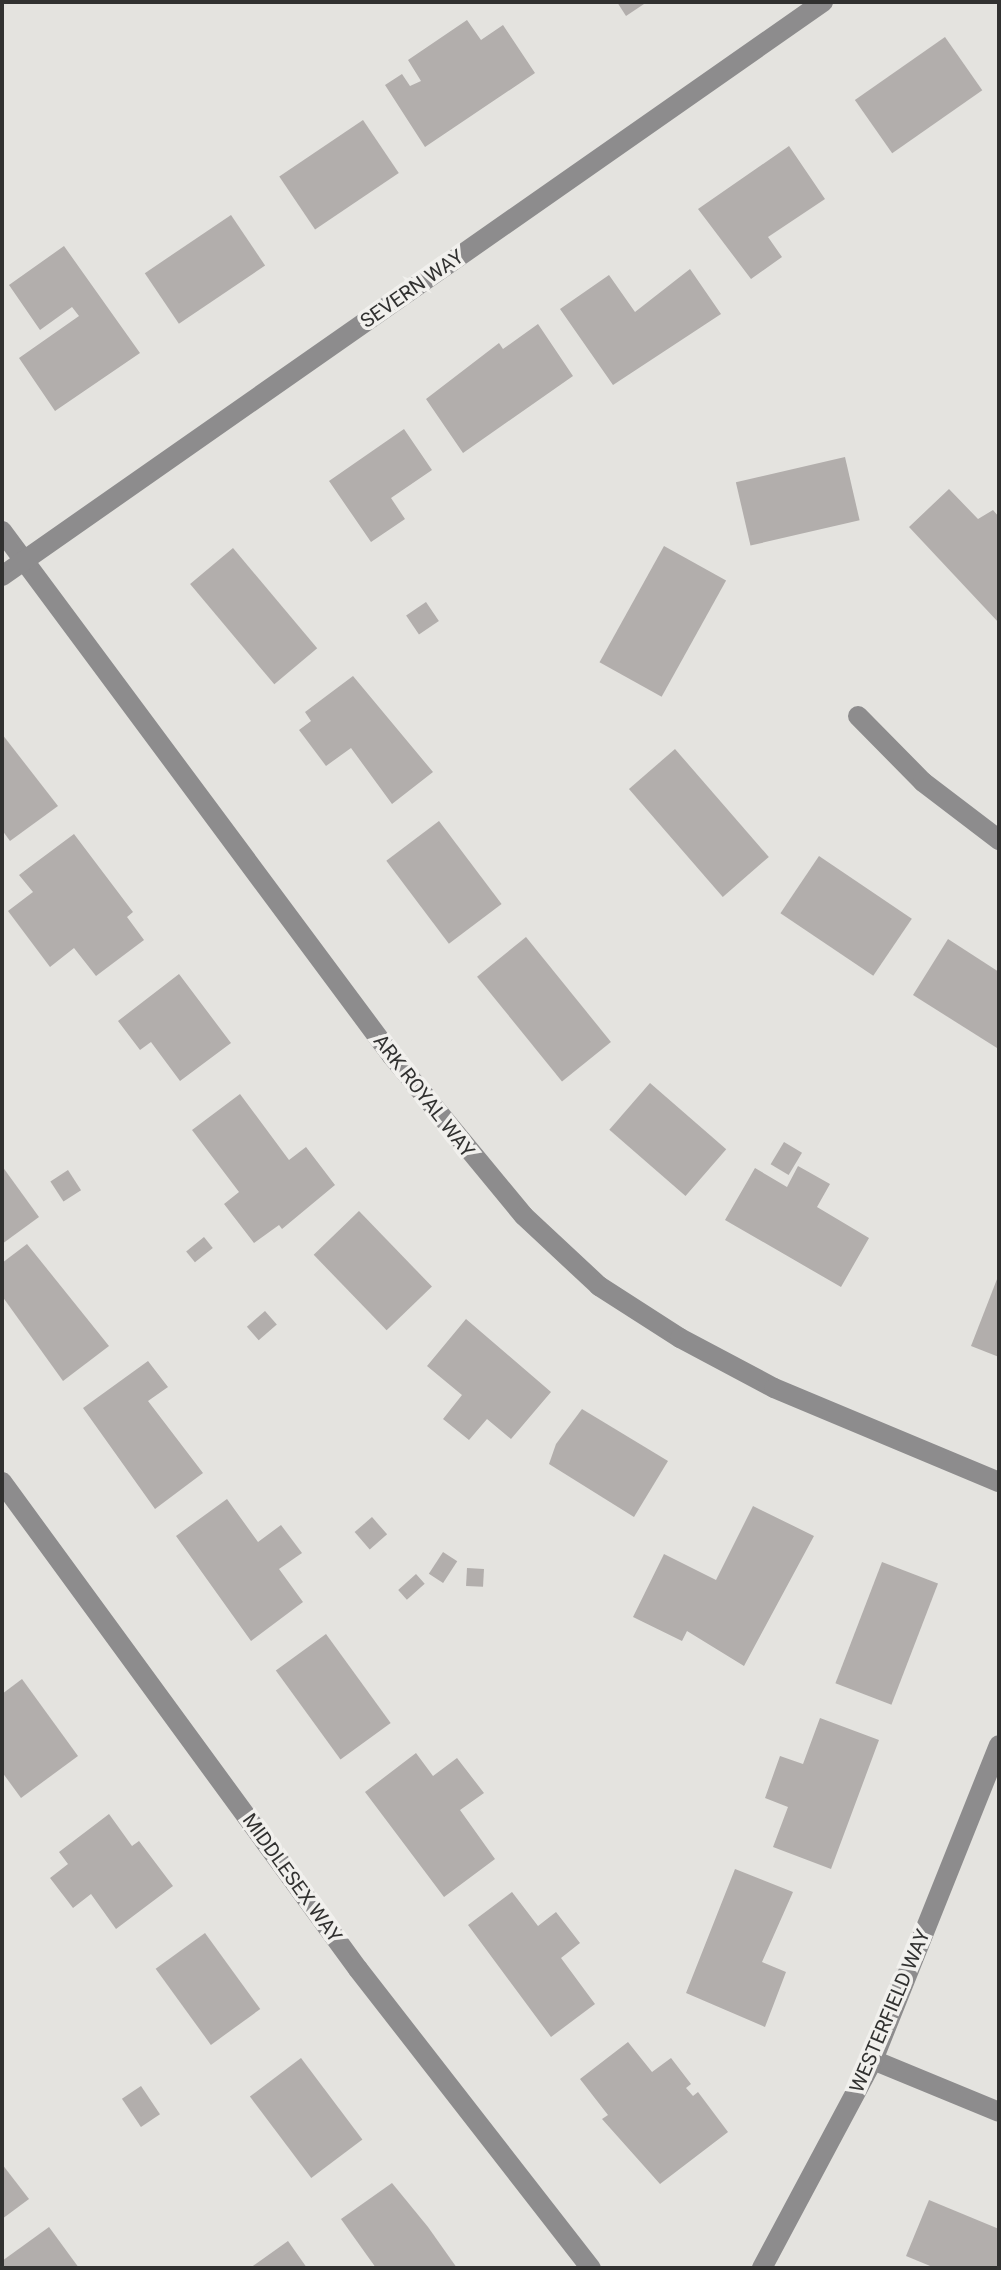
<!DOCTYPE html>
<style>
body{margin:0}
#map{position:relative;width:1001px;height:2270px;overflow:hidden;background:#e4e3df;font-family:Roboto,sans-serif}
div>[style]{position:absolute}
.building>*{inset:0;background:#b2aeac;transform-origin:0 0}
.minor>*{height:20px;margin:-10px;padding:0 10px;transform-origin:10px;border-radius:10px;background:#8d8c8d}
span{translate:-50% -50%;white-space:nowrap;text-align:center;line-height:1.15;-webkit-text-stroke:7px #f1f0ed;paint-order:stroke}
.street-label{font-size:20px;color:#313130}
.frame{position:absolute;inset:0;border:4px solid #313130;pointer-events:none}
</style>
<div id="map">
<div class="building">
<i style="clip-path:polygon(617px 2px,647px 2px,626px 16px)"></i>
<i style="clip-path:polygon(467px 20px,481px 40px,503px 25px,535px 73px,425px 147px,385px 85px,402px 74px,410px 86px,421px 81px,408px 60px)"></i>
<i style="left:945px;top:37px;width:65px;height:110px;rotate:55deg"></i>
<i style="left:363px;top:120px;width:64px;height:101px;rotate:56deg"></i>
<i style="clip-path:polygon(789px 146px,825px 199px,768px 237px,782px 257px,751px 279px,698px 209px)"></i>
<i style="left:231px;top:215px;width:61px;height:104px;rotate:56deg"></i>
<i style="clip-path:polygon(64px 246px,140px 353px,55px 411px,19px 358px,79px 316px,72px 307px,40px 330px,9px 285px)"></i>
<i style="clip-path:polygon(690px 269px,721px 314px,613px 385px,560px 309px,609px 275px,635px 312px)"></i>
<i style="clip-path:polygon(538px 324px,573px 376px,463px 453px,426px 399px,499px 343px,503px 349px)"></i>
<i style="clip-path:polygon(404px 429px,432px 470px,391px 498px,405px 519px,371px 542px,329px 481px)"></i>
<i style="left:845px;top:457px;width:65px;height:112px;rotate:77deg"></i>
<i style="clip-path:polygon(949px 489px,978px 519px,993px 510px,999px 517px,999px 623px,909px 527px)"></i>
<i style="left:664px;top:546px;width:71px;height:133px;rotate:29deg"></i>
<i style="left:233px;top:548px;width:131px;height:56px;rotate:50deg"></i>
<i style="left:426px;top:602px;width:23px;height:24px;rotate:56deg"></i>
<i style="clip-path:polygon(353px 676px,433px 772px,392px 804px,351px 748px,326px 766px,299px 730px,311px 721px,305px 712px)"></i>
<i style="clip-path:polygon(2px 734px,58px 806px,10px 841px,2px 830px)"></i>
<i style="left:675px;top:749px;width:143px;height:61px;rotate:49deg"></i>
<i style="left:439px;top:821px;width:104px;height:66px;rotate:53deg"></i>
<i style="clip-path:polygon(74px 834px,133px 912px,127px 917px,144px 940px,96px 976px,74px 948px,50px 967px,8px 911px,33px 892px,19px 875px)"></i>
<i style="left:819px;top:856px;width:112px;height:69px;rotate:34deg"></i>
<i style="left:526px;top:937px;width:135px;height:63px;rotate:51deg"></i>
<i style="clip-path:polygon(948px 939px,999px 972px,997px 1048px,913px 995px)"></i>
<i style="clip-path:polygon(179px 974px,231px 1043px,180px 1081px,151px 1042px,140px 1050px,118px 1021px)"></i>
<i style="left:650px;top:1083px;width:101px;height:62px;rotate:41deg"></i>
<i style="clip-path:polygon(240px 1094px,289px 1160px,306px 1147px,335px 1185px,282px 1229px,279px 1225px,254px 1243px,224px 1204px,239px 1192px,192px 1130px)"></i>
<i style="left:784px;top:1142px;width:21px;height:26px;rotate:31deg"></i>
<i style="clip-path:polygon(2px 1166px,39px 1217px,2px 1244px)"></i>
<i style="clip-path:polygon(798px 1166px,830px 1184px,817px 1207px,869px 1238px,841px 1287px,725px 1220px,755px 1168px,787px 1187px)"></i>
<i style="left:68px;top:1170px;width:24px;height:21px;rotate:57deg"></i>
<i style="left:359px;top:1211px;width:105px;height:63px;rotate:46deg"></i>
<i style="left:204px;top:1237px;width:14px;height:23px;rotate:51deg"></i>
<i style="clip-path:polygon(27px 1244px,109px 1346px,63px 1381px,2px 1296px,2px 1263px)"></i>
<i style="clip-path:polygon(999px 1274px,999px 1357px,971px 1346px)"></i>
<i style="left:265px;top:1311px;width:18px;height:24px;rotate:49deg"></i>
<i style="clip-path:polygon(466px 1319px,551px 1392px,511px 1439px,487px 1419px,469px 1440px,443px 1419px,462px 1395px,427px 1366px)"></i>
<i style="clip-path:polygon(148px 1361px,168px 1387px,148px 1401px,203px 1473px,155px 1509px,83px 1408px)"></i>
<i style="clip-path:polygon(582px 1409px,668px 1461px,634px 1517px,549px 1464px,556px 1444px)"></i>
<i style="clip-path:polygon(227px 1499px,258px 1542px,281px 1525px,302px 1553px,279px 1569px,303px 1602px,251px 1641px,176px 1536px)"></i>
<i style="clip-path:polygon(753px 1506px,814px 1536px,744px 1666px,687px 1631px,682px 1641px,633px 1617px,664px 1554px,716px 1580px)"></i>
<i style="left:372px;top:1517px;width:23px;height:23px;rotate:49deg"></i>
<i style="left:443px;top:1552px;width:17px;height:26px;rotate:33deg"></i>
<i style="left:882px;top:1562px;width:60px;height:130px;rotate:21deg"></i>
<i style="left:467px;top:1568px;width:17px;height:18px;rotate:3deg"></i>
<i style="left:416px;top:1574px;width:13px;height:24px;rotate:48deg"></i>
<i style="left:326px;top:1634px;width:110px;height:62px;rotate:54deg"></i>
<i style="clip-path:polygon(22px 1679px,78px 1756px,21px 1798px,2px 1772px,2px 1694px)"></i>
<i style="clip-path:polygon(820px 1718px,879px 1740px,831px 1869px,773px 1847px,788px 1807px,765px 1798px,780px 1756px,803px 1764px)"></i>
<i style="clip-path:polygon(416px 1753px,433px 1776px,457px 1758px,484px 1793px,460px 1810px,495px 1859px,444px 1897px,365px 1792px)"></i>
<i style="clip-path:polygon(109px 1814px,132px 1846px,139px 1841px,173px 1886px,116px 1929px,91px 1894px,73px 1908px,50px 1878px,68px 1864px,59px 1852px)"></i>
<i style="clip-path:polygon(735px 1869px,793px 1892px,762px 1962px,786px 1972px,765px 2027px,686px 1993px)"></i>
<i style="clip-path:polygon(512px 1892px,538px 1926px,556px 1912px,580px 1943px,561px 1958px,595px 2004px,551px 2037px,468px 1925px)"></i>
<i style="left:205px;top:1933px;width:94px;height:61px;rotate:54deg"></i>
<i style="clip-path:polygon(628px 2042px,652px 2072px,671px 2058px,691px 2084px,686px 2088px,693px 2096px,698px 2092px,728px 2132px,660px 2184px,602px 2119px,608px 2115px,580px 2079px)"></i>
<i style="left:301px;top:2058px;width:102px;height:64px;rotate:53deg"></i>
<i style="left:141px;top:2086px;width:34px;height:23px;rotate:56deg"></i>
<i style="clip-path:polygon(2px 2164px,29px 2199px,2px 2219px)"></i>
<i style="clip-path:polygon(392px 2183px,428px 2227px,457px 2268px,376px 2268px,341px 2219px)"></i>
<i style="clip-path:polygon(929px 2200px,999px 2229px,999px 2268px,935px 2268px,906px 2256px)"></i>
<i style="clip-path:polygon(49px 2227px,79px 2268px,2px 2268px,2px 2261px)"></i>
<i style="clip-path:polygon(288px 2241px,307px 2268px,250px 2268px)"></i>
</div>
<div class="minor">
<i style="left:2px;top:531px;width:654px;rotate:53.39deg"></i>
<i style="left:392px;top:1056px;width:207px;rotate:50.5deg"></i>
<i style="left:524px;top:1216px;width:103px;rotate:43deg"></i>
<i style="left:599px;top:1286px;width:96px;rotate:32.7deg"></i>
<i style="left:680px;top:1338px;width:106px;rotate:28deg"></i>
<i style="left:774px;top:1388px;width:244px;rotate:22.7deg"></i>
<i style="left:2px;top:576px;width:1002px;rotate:-34.96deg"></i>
<i style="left:858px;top:716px;width:93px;rotate:45.4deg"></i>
<i style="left:923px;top:782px;width:96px;rotate:37.3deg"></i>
<i style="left:2px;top:1482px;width:603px;rotate:53.83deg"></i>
<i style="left:358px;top:1969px;width:379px;rotate:52.1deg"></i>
<i style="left:873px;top:2060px;width:136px;rotate:22.4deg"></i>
<i style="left:762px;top:2268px;width:236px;rotate:-61.9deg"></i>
<i style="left:873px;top:2060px;width:339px;rotate:-68.2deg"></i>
</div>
<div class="street-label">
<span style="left:412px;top:289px;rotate:-35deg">SEVERN WAY</span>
<span style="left:424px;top:1096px;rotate:52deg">ARK ROYAL WAY</span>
<span style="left:292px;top:1878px;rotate:54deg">MIDDLESEX WAY</span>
<span style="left:890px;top:2011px;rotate:-67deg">WESTERFIELD WAY</span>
</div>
<div class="frame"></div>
</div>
